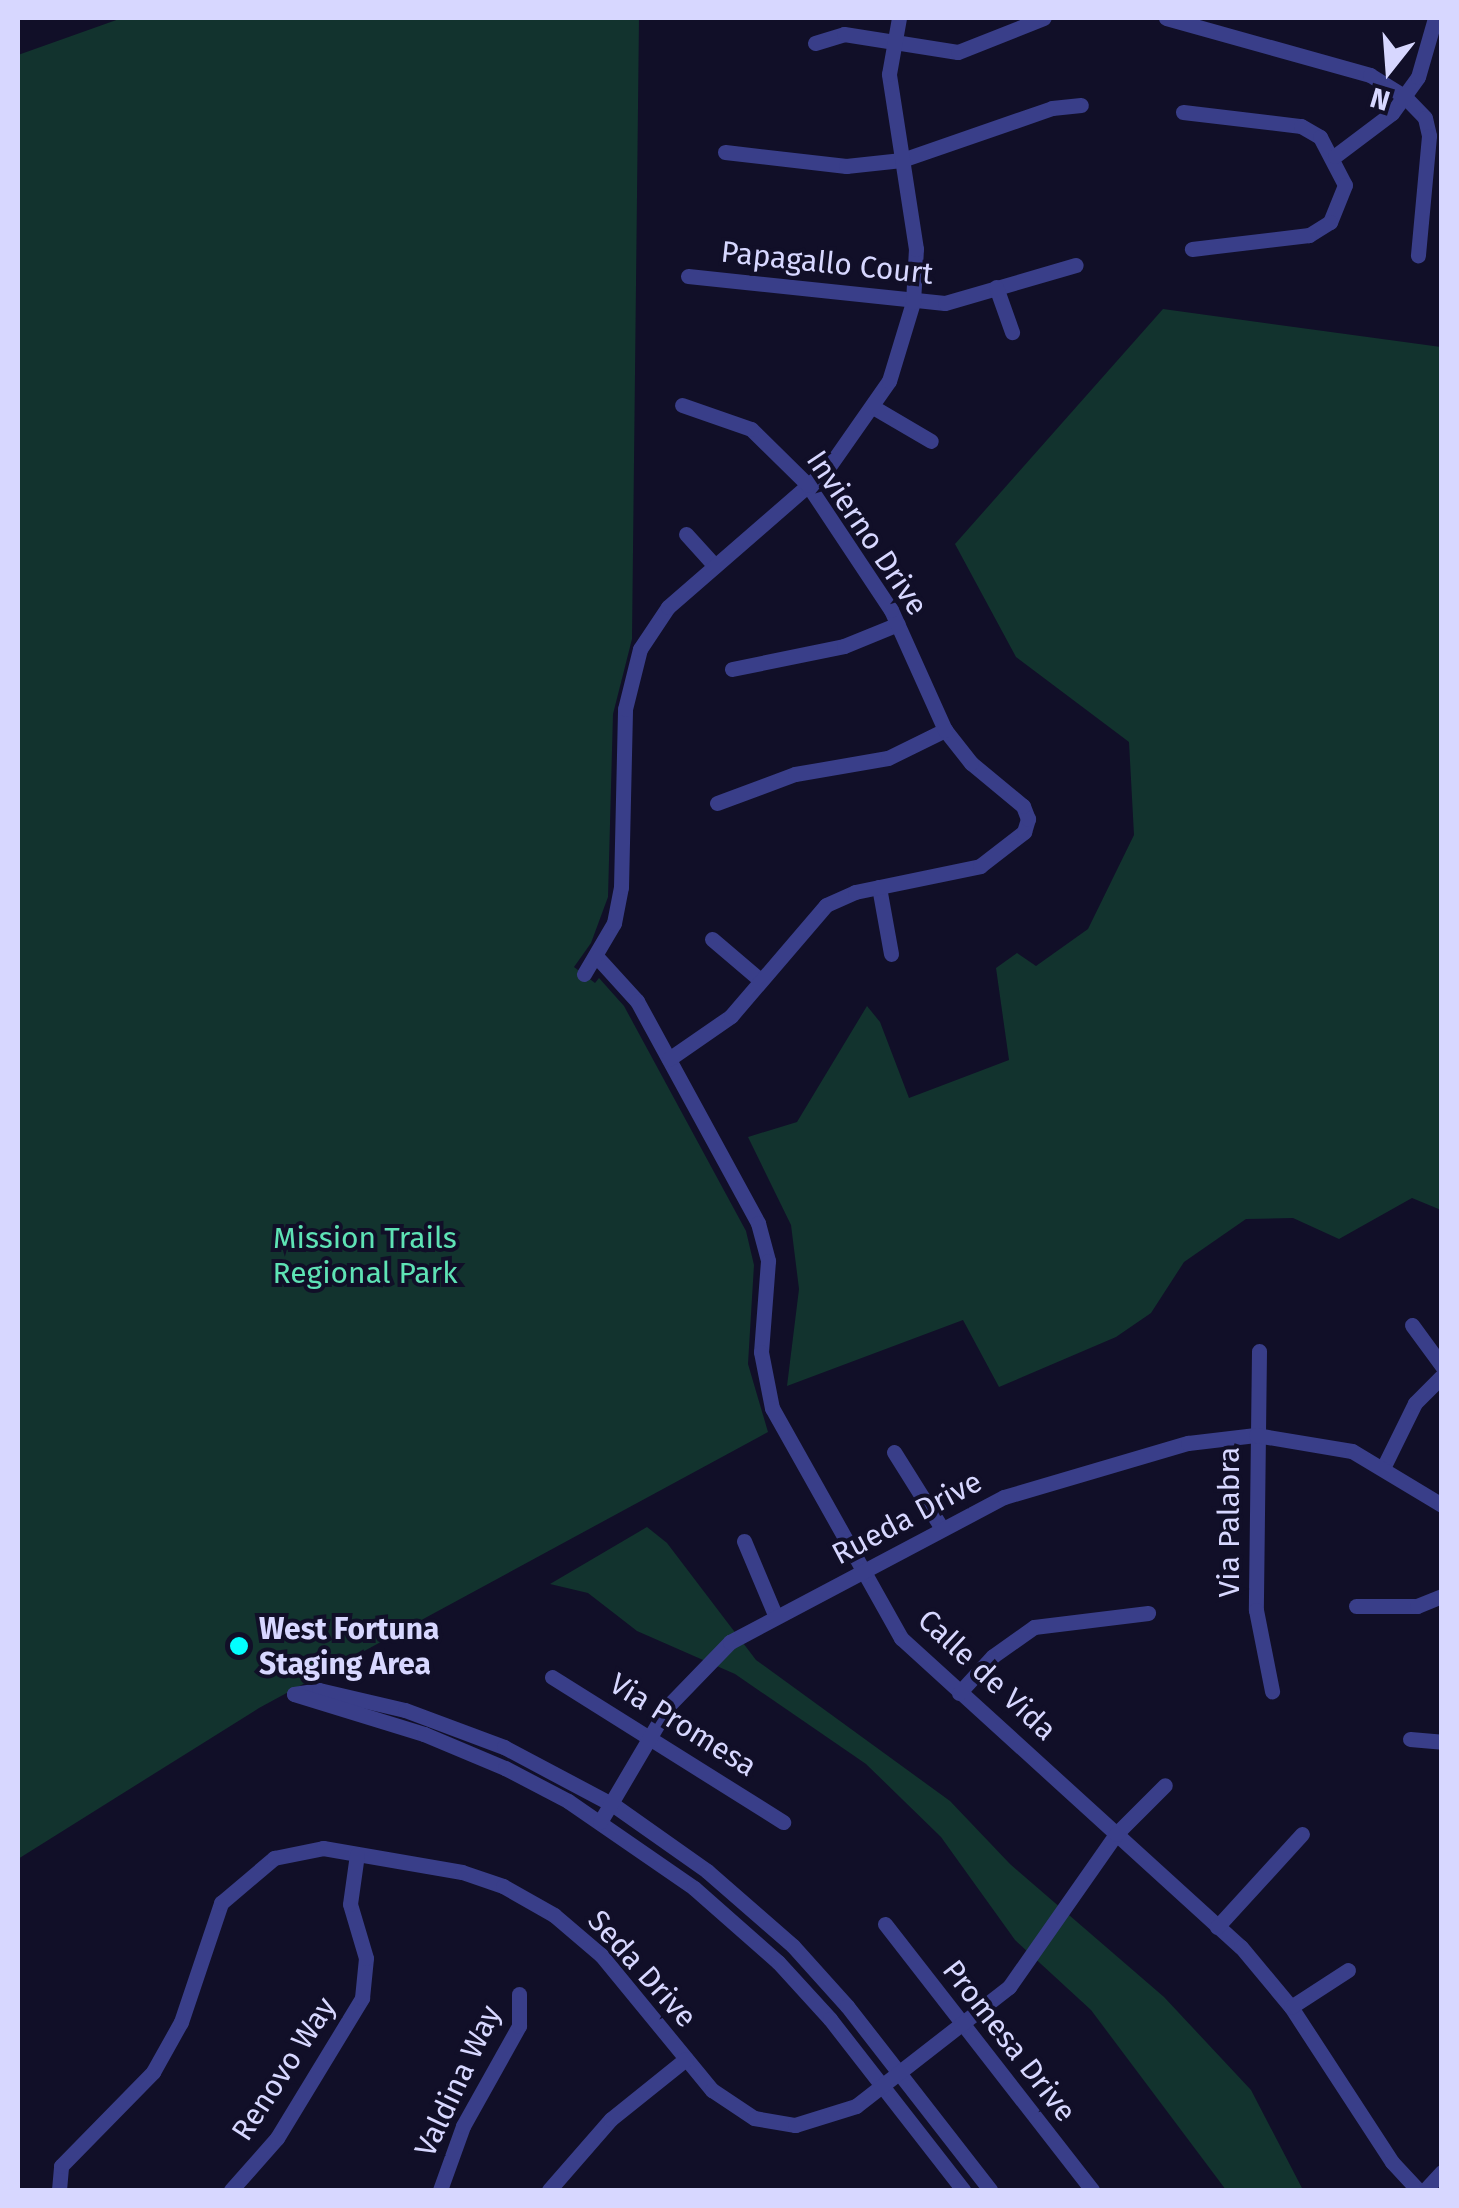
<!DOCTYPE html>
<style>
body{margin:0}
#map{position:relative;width:1459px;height:2208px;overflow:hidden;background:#110f28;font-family:"Fira Sans",sans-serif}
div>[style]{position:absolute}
.green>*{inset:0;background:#12332e}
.minor>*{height:15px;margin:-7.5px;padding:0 7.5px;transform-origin:7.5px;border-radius:7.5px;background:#393e89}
.dots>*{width:28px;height:28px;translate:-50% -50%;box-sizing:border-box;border:5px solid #110f28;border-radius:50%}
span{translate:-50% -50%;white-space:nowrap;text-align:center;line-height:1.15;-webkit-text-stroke:8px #110f28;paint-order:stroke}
.street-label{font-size:30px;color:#d7d7ff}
.park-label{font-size:30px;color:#5ee3b5}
.poi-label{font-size:30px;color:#d7d7ff;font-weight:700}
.left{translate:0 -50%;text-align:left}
.frame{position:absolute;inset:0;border:20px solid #d7d7ff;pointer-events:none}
.north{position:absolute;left:1339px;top:20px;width:100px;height:100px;-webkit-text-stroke:8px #110f28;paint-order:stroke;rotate:197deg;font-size:28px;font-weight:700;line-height:40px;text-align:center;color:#d7d7ff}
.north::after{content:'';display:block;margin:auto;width:35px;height:45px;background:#d7d7ff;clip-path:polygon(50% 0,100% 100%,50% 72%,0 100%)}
</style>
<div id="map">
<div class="green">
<i style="clip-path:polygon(122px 18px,639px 18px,632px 639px,613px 714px,608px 897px,591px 943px,574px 967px,595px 983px,599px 978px,624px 1006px,746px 1231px,754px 1265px,748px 1364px,768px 1432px,259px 1708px,18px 1859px,18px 55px)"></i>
<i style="clip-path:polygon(1163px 309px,1441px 347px,1441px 1210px,1412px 1198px,1339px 1239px,1293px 1218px,1246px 1219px,1184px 1262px,1151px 1313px,1116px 1337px,999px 1387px,963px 1320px,787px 1386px,799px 1289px,791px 1225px,748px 1137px,797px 1122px,867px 1006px,880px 1022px,909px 1098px,1009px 1060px,996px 968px,1017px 953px,1036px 966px,1088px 929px,1134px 835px,1129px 742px,1016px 657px,955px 544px)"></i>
<i style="clip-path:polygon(647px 1527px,667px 1543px,756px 1660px,950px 1801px,1010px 1864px,1164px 1997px,1251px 2090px,1303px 2190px,1226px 2190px,1091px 2010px,1015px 1940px,941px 1837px,866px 1764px,735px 1674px,637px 1631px,588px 1593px,550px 1584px)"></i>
</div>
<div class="minor">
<i style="left:1166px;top:18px;width:212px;rotate:15.6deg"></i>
<i style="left:1370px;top:75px;width:40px;rotate:32deg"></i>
<i style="left:1404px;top:96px;width:30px;rotate:46deg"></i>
<i style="left:1425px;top:118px;width:18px;rotate:77deg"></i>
<i style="left:1429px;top:136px;width:120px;rotate:95.3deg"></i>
<i style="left:815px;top:43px;width:30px;rotate:-17deg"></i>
<i style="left:844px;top:34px;width:115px;rotate:9deg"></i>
<i style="left:958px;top:52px;width:92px;rotate:-21.6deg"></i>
<i style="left:1183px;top:112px;width:119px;rotate:6.8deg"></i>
<i style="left:1301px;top:126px;width:22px;rotate:30deg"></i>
<i style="left:1320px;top:137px;width:54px;rotate:62.5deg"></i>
<i style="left:1345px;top:185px;width:40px;rotate:112deg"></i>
<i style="left:1330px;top:222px;width:25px;rotate:148deg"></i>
<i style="left:1309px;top:235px;width:118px;rotate:173.2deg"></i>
<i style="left:725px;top:152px;width:122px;rotate:6.6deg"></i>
<i style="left:846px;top:166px;width:56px;rotate:-6.1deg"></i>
<i style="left:902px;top:160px;width:159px;rotate:-19.1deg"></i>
<i style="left:1052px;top:108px;width:29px;rotate:-6deg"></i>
<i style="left:1335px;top:156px;width:71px;rotate:-37deg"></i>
<i style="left:1392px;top:113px;width:44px;rotate:-54.2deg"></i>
<i style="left:1418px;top:77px;width:61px;rotate:-73.9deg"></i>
<i style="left:688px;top:276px;width:258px;rotate:6deg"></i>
<i style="left:945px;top:303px;width:136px;rotate:-16.2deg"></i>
<i style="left:996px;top:287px;width:48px;rotate:70.4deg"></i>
<i style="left:873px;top:407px;width:67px;rotate:30.4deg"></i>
<i style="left:686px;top:534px;width:43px;rotate:47.8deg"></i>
<i style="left:732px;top:669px;width:114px;rotate:-11.6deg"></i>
<i style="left:844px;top:646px;width:58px;rotate:-22.2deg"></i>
<i style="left:717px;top:803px;width:83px;rotate:-20.4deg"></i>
<i style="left:795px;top:774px;width:94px;rotate:-9.8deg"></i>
<i style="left:888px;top:758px;width:64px;rotate:-26.2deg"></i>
<i style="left:879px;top:887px;width:68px;rotate:79.8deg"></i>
<i style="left:712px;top:939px;width:63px;rotate:40.5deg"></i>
<i style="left:596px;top:956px;width:61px;rotate:47.7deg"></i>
<i style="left:637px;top:1001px;width:253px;rotate:61.4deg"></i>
<i style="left:758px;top:1223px;width:39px;rotate:75deg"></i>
<i style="left:768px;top:1261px;width:91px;rotate:94.4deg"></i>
<i style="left:761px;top:1352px;width:57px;rotate:78.9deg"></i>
<i style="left:772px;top:1408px;width:264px;rotate:60.7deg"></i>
<i style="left:901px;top:1638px;width:459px;rotate:42.3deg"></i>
<i style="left:1241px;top:1947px;width:78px;rotate:50.2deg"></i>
<i style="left:1291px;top:2007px;width:185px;rotate:56.9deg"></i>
<i style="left:1392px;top:2162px;width:38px;rotate:47deg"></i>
<i style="left:584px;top:974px;width:59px;rotate:-59.5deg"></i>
<i style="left:614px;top:923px;width:37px;rotate:-79deg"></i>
<i style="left:621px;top:887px;width:178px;rotate:-88.7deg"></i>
<i style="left:625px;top:709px;width:62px;rotate:-76deg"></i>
<i style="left:640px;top:649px;width:50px;rotate:-56.3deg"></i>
<i style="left:668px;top:607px;width:212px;rotate:-41deg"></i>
<i style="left:828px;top:468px;width:106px;rotate:-55deg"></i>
<i style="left:889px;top:381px;width:83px;rotate:-73.1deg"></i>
<i style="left:913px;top:302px;width:53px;rotate:-86.8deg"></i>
<i style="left:916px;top:249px;width:177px;rotate:-98.8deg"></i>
<i style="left:889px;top:74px;width:57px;rotate:-79.9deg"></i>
<i style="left:669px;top:1059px;width:75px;rotate:-34.7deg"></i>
<i style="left:731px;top:1016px;width:146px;rotate:-49.4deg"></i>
<i style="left:826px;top:905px;width:32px;rotate:-24deg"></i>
<i style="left:855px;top:892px;width:128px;rotate:-11.7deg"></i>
<i style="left:980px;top:866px;width:56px;rotate:-37.7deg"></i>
<i style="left:1024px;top:832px;width:14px;rotate:-73deg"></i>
<i style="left:1028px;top:819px;width:14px;rotate:-111deg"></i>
<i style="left:1023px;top:806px;width:67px;rotate:-140.4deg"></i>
<i style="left:971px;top:763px;width:42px;rotate:-128.2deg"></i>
<i style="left:945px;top:730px;width:132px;rotate:-114.2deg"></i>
<i style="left:891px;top:610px;width:150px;rotate:-123.6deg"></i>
<i style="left:808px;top:485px;width:80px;rotate:-135.5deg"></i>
<i style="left:751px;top:429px;width:73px;rotate:-160.8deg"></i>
<i style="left:1412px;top:1325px;width:51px;rotate:53.8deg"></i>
<i style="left:1259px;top:1351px;width:259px;rotate:90.7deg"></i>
<i style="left:1256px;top:1610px;width:83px;rotate:78.8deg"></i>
<i style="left:894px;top:1452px;width:89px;rotate:57.9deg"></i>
<i style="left:1384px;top:1466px;width:70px;rotate:-63.8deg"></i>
<i style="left:1415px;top:1403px;width:38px;rotate:-45deg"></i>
<i style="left:744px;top:1541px;width:82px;rotate:67.2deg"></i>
<i style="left:1356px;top:1606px;width:61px"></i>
<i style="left:1417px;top:1606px;width:27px;rotate:-22deg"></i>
<i style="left:552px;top:1677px;width:273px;rotate:32.1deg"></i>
<i style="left:959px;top:1693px;width:50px;rotate:-47.4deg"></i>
<i style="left:993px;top:1656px;width:50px;rotate:-35.3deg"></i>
<i style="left:1034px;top:1627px;width:115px;rotate:-7deg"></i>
<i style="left:294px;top:1694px;width:25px;rotate:-9deg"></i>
<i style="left:319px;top:1690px;width:88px;rotate:13.1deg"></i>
<i style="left:405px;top:1710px;width:106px;rotate:20.5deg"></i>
<i style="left:504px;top:1747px;width:126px;rotate:28deg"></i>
<i style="left:615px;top:1806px;width:113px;rotate:35.2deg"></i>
<i style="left:707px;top:1871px;width:114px;rotate:41.1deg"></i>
<i style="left:793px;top:1946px;width:81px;rotate:48deg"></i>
<i style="left:847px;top:2006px;width:233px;rotate:52.1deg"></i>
<i style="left:294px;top:1694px;width:136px;rotate:17.1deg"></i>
<i style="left:424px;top:1734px;width:88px;rotate:22.8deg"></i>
<i style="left:505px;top:1768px;width:71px;rotate:27.6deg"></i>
<i style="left:568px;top:1801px;width:153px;rotate:34.6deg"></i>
<i style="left:694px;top:1888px;width:112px;rotate:41.4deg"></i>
<i style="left:778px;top:1962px;width:77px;rotate:47.6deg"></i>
<i style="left:830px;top:2019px;width:217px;rotate:52.1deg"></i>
<i style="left:1410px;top:1739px;width:32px;rotate:5deg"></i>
<i style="left:600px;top:1822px;width:136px;rotate:-59.5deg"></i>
<i style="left:669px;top:1705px;width:88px;rotate:-45.9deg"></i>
<i style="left:730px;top:1642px;width:310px;rotate:-27.9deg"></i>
<i style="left:1004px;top:1497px;width:192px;rotate:-16.4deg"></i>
<i style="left:1188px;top:1443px;width:68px;rotate:-6.7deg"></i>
<i style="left:1256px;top:1435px;width:97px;rotate:9.5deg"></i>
<i style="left:1352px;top:1451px;width:105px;rotate:31deg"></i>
<i style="left:885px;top:1924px;width:337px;rotate:52.1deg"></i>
<i style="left:1217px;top:1927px;width:126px;rotate:-47.6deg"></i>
<i style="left:1291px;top:2007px;width:68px;rotate:-33deg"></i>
<i style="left:59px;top:2190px;width:24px;rotate:-85deg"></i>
<i style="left:61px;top:2166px;width:132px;rotate:-45.6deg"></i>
<i style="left:153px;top:2072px;width:57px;rotate:-60.8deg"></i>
<i style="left:181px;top:2022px;width:126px;rotate:-71.4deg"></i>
<i style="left:221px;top:1903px;width:70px;rotate:-40.3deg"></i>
<i style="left:274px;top:1858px;width:50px;rotate:-11.5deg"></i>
<i style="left:323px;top:1848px;width:141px;rotate:9.8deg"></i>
<i style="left:462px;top:1872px;width:43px;rotate:18.9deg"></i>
<i style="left:503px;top:1886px;width:59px;rotate:29.6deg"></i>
<i style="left:554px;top:1915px;width:62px;rotate:40.4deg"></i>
<i style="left:601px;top:1955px;width:175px;rotate:50.6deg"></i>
<i style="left:712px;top:2090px;width:50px;rotate:33.7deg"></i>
<i style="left:754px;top:2118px;width:42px;rotate:9.7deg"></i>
<i style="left:795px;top:2125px;width:64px;rotate:-17.3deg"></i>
<i style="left:856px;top:2106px;width:194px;rotate:-37.9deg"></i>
<i style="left:1009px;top:1987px;width:187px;rotate:-55deg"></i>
<i style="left:1116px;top:1834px;width:69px;rotate:-45deg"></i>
<i style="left:231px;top:2190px;width:69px;rotate:-48.5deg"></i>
<i style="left:277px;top:2138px;width:164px;rotate:-58.7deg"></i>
<i style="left:362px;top:1998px;width:40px;rotate:-84.3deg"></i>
<i style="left:366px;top:1958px;width:56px;rotate:-106.5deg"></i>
<i style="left:350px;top:1904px;width:50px;rotate:-82deg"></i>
<i style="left:440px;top:2190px;width:68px;rotate:-70.2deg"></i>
<i style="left:463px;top:2126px;width:115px;rotate:-60.8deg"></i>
<i style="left:519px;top:2026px;width:32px;rotate:-90deg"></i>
<i style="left:549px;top:2190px;width:94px;rotate:-48.9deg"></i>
<i style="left:611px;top:2119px;width:96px;rotate:-38.7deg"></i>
<i style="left:1425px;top:2190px;width:25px;rotate:-47deg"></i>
</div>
<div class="dots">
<i style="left:239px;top:1646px;background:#03feff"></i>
</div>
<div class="street-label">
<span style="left:827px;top:263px;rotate:6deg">Papagallo Court</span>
<span style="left:867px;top:533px;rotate:56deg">Invierno Drive</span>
<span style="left:907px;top:1518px;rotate:-28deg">Rueda Drive</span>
<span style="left:1229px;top:1522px;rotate:-90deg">Via Palabra</span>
<span style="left:987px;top:1675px;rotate:43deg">Calle de Vida</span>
<span style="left:683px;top:1725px;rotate:32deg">Via Promesa</span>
<span style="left:642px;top:1969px;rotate:48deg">Seda Drive</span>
<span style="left:1009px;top:2041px;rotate:52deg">Promesa Drive</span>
<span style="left:284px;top:2069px;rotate:-57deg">Renovo Way</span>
<span style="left:458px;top:2081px;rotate:-65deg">Valdina Way</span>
</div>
<div class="park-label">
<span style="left:365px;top:1255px">Mission Trails<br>Regional Park</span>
</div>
<div class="poi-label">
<span class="left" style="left:259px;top:1646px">West Fortuna<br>Staging Area</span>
</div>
<div class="frame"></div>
<div class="north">N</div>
</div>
